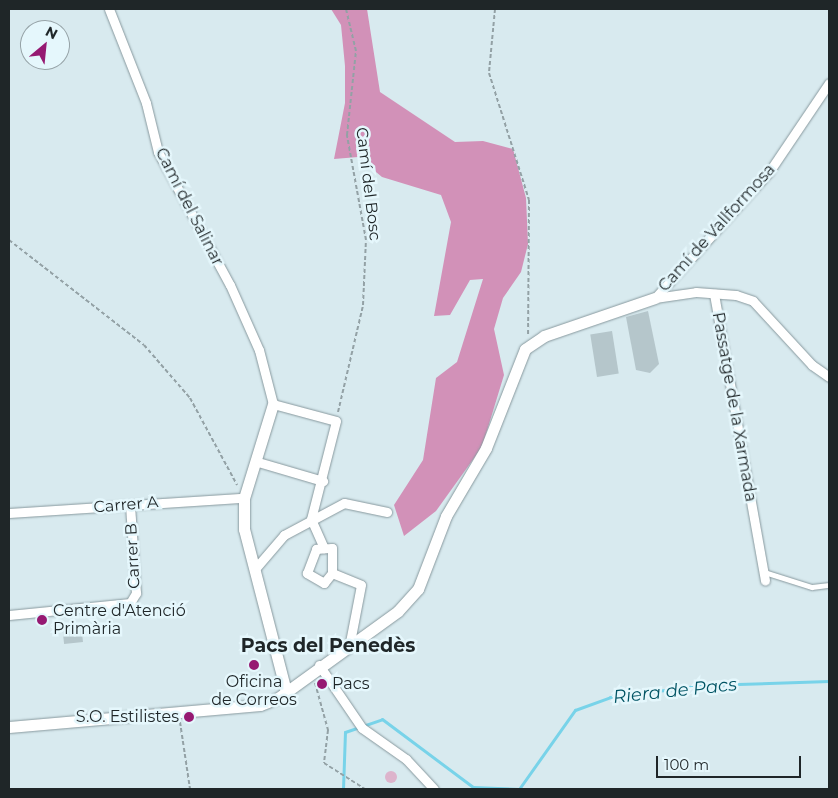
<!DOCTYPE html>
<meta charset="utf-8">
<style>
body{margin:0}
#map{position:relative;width:838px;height:798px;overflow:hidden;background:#d8eaef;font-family:Montserrat,sans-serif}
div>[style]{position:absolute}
.green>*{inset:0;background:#ddb4cc}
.round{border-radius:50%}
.forest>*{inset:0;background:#d291b8}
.stream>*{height:3px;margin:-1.5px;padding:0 1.5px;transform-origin:1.5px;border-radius:1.5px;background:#78d3e9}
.building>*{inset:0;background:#b5c6cb;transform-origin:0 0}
.path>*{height:2px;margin-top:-1px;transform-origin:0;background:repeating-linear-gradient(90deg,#93a1a5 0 4px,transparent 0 6.5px)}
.roads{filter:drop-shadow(0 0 1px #88999e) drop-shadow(0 0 1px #88999e)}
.service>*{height:4.5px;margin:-2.25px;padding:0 2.25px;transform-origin:2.25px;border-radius:2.25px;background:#fff}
.minor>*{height:9px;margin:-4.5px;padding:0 4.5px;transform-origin:4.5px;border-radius:4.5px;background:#fff}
.tertiary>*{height:11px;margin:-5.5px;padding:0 5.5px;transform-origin:5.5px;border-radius:5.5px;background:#fff}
.dots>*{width:14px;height:14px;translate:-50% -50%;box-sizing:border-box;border:2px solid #e5f7fc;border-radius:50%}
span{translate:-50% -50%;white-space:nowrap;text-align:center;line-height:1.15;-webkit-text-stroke:5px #e5f7fc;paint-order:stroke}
.street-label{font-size:16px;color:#1f2628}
.poi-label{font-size:16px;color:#1f2628}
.left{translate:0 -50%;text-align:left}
.right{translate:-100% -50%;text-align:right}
.water-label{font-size:18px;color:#005464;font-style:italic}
.quarter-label{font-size:19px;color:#1f2628;font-weight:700}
.frame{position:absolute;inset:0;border:10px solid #1f2628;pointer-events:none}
.north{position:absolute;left:20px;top:20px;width:50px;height:50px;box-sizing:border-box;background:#e5f7fc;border:1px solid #96a3a7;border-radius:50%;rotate:28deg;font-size:14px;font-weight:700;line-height:20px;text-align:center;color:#1f2628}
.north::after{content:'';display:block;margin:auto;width:18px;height:22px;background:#961972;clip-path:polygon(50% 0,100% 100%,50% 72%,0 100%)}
.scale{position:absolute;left:656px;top:756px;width:145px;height:22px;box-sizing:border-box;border:2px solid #1f2628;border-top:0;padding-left:6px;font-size:15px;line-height:18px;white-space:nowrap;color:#1f2628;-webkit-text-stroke:4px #e5f7fc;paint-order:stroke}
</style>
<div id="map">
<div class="green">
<i class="round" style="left:385px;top:771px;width:12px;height:12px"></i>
</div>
<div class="forest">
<i style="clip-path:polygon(331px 9px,367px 9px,380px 92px,455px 142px,483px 141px,513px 149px,526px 198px,528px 244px,521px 272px,503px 298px,494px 329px,504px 375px,482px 447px,436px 511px,404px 536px,394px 505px,423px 460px,436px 378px,457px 362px,483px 279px,470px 280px,450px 315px,434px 316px,451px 222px,441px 195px,382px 177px,358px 157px,334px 159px,345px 103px,345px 66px,341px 25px)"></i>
</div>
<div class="stream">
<i style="left:343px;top:789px;width:57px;rotate:-88deg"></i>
<i style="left:345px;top:732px;width:39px;rotate:-19deg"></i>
<i style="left:382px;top:719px;width:114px;rotate:36.8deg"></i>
<i style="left:473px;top:787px;width:46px;rotate:2.5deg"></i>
<i style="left:519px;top:789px;width:97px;rotate:-54.7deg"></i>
<i style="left:575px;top:710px;width:37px;rotate:-20deg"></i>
<i style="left:610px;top:697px;width:95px;rotate:-7.3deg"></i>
<i style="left:704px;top:685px;width:125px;rotate:-1.8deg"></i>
</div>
<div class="building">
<i style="clip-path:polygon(648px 311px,659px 364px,650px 373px,636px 370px,626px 317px)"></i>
<i style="left:612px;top:331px;width:43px;height:22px;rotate:81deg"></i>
<i style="left:81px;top:623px;width:19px;height:19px;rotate:84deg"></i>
</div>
<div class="path">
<i style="left:495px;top:9px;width:64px;rotate:95.4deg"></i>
<i style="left:489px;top:73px;width:133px;rotate:72.5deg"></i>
<i style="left:529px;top:200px;width:134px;rotate:90.4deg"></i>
<i style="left:9px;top:240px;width:171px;rotate:37.9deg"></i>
<i style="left:144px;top:345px;width:70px;rotate:49deg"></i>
<i style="left:190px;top:398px;width:99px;rotate:61.6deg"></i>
<i style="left:338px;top:412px;width:110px;rotate:-76.8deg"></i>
<i style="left:363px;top:305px;width:65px;rotate:-87.4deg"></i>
<i style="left:366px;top:240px;width:107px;rotate:-100.3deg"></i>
<i style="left:347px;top:135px;width:84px;rotate:-83.9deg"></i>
<i style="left:356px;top:51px;width:43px;rotate:-103.4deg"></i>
<i style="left:315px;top:683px;width:49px;rotate:74.5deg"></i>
<i style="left:328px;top:730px;width:33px;rotate:97deg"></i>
<i style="left:324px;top:763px;width:49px;rotate:32.4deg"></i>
<i style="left:180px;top:722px;width:68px;rotate:81.5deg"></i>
</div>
<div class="roads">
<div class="service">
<i style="left:764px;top:572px;width:50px;rotate:17.4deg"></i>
<i style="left:812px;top:587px;width:17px;rotate:-7deg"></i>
</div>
<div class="minor">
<i style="left:109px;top:9px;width:101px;rotate:68.5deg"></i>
<i style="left:146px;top:103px;width:50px;rotate:76.2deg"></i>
<i style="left:158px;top:152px;width:151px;rotate:61.6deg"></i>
<i style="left:230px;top:285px;width:71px;rotate:66deg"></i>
<i style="left:259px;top:350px;width:56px;rotate:75.5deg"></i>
<i style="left:273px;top:404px;width:65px;rotate:15.1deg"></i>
<i style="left:336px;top:421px;width:101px;rotate:104.3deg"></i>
<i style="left:311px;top:519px;width:32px;rotate:66deg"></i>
<i style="left:714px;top:294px;width:291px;rotate:79.9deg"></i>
<i style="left:655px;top:298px;width:170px;rotate:-47.9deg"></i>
<i style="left:769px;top:172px;width:107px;rotate:-56deg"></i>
<i style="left:655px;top:298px;width:41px;rotate:-8.3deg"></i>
<i style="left:696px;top:292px;width:40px;rotate:4.3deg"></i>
<i style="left:736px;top:295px;width:18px;rotate:19deg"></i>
<i style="left:753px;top:301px;width:87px;rotate:47.3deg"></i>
<i style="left:812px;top:365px;width:21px;rotate:35deg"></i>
<i style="left:258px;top:462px;width:68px;rotate:16.3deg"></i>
<i style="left:9px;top:513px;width:235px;rotate:-3.7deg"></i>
<i style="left:332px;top:548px;width:25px;rotate:90deg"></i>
<i style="left:332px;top:573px;width:13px;rotate:129deg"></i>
<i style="left:324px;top:583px;width:20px;rotate:-150deg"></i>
<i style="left:307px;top:573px;width:26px;rotate:-69deg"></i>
<i style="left:316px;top:549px;width:16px;rotate:-4deg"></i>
<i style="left:254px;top:570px;width:46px;rotate:-49.4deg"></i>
<i style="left:284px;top:535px;width:68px;rotate:-28.1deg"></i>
<i style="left:344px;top:503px;width:44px;rotate:11.8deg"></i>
<i style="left:332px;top:573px;width:31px;rotate:22deg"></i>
<i style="left:361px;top:585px;width:58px;rotate:100.9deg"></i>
<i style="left:9px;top:615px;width:122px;rotate:-5.7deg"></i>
<i style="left:130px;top:603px;width:12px;rotate:-59deg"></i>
<i style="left:136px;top:593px;width:88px;rotate:-93.9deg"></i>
<i style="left:319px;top:665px;width:76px;rotate:55.7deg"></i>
<i style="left:362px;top:728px;width:54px;rotate:35.2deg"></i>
<i style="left:406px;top:759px;width:41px;rotate:47deg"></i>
</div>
<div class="tertiary">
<i style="left:273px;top:404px;width:98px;rotate:107.1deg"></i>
<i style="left:244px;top:498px;width:31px;rotate:90deg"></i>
<i style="left:244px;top:529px;width:167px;rotate:75.5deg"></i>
<i style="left:9px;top:727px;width:252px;rotate:-5deg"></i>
<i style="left:260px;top:705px;width:19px;rotate:-21deg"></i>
<i style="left:278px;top:698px;width:148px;rotate:-35.9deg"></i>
<i style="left:398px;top:611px;width:30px;rotate:-48deg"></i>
<i style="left:418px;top:589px;width:78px;rotate:-69deg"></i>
<i style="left:446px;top:516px;width:79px;rotate:-59.5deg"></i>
<i style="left:486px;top:448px;width:106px;rotate:-68.5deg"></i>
<i style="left:525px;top:349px;width:23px;rotate:-34deg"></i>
<i style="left:544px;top:336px;width:117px;rotate:-18.9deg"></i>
</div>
</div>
<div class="dots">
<i style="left:42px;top:620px;background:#961972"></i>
<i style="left:254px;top:665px;background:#961972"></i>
<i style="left:322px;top:684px;background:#961972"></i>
<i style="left:189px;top:717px;background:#961972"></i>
</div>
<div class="street-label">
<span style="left:368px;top:184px;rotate:83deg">Camí del Bosc</span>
<span style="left:189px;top:207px;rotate:63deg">Camí del Salinar</span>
<span style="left:717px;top:228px;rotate:-48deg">Camí de Vallformosa</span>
<span style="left:734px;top:407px;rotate:80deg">Passatge de la Xarmada</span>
<span style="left:126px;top:505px;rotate:-5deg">Carrer A</span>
<span style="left:133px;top:556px;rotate:-93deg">Carrer B</span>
</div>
<div class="poi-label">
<span class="left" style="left:53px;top:620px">Centre d'Atenció<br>Primària</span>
<span style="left:254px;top:691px">Oficina<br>de Correos</span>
<span class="left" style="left:332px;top:684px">Pacs</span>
<span class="right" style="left:179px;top:717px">S.O. Estilistes</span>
</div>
<div class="water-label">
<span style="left:675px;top:691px;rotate:-6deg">Riera de Pacs</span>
</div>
<div class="quarter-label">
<span style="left:328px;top:646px">Pacs del Penedès</span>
</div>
<div class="frame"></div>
<div class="north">N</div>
<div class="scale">100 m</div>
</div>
